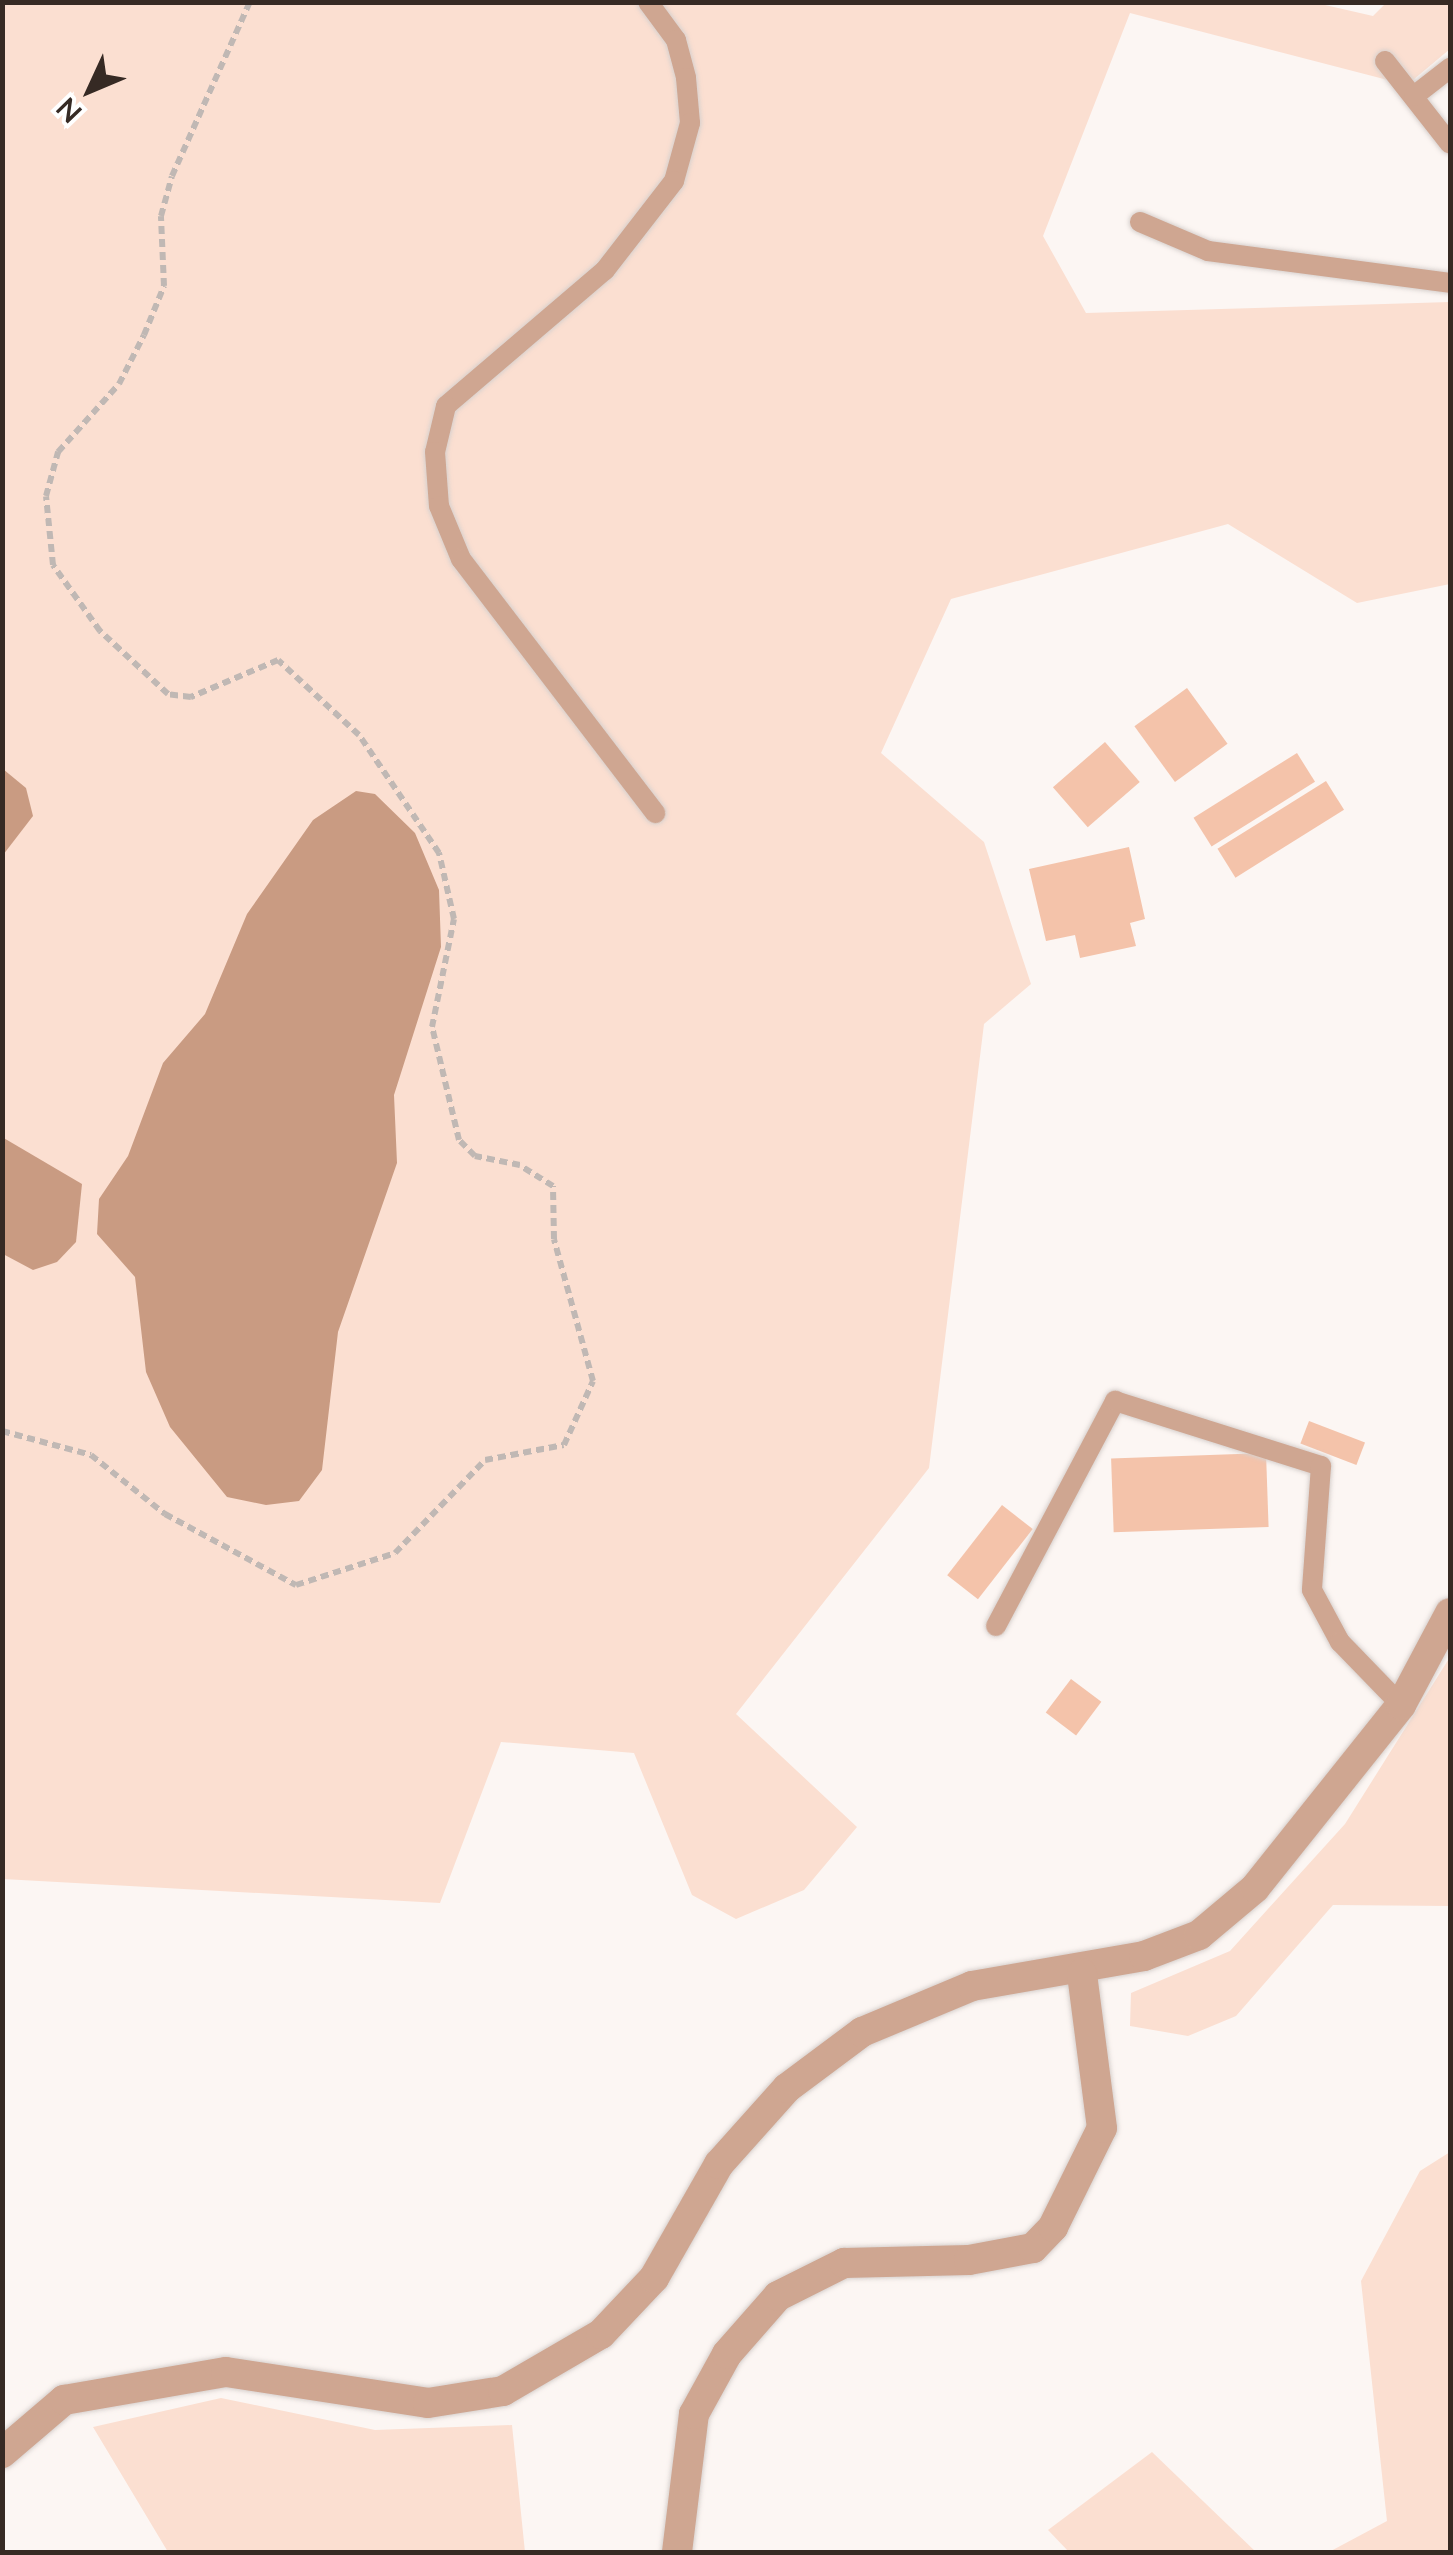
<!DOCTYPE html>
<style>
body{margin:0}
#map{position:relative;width:1453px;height:2555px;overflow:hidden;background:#fcf6f3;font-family:Lato,sans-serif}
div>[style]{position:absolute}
.green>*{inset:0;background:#fbdfd1}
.water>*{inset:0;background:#c99b82}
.building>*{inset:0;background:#f4c3aa;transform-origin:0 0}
.path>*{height:6px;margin-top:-3px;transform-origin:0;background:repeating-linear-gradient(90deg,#c0b8b4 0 8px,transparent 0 13px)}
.roads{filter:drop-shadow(0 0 2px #d8d1ce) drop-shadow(0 0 2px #d8d1ce)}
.lane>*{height:20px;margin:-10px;padding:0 10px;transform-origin:10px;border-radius:10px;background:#cfa691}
.street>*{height:30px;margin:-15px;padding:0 15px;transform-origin:15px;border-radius:15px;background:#cfa691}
span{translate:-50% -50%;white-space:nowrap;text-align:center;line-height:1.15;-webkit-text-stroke:8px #fff;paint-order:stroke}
.frame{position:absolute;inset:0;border:5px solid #362a24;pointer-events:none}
.north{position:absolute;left:40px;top:40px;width:100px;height:100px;-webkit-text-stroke:8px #fff;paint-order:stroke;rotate:226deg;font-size:28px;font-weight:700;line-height:40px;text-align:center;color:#362a24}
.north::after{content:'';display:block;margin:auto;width:35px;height:45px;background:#362a24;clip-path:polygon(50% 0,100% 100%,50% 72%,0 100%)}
</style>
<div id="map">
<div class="green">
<i style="clip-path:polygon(1312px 2px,1373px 16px,1386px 3px,1450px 3px,1450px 49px,1407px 85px,1130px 13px,1043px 236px,1086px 313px,1450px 302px,1450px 584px,1357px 603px,1228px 524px,951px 599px,881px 753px,984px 842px,1031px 984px,984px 1024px,929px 1468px,736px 1714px,857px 1827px,804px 1890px,736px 1919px,692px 1895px,634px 1753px,501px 1742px,440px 1903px,3px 1879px,3px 3px)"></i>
<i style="clip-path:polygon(1450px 1657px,1450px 1906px,1333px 1905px,1236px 2016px,1188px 2036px,1130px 2026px,1131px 1993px,1230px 1951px,1345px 1824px)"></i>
<i style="clip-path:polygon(1450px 2152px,1450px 2552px,1329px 2552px,1387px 2521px,1361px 2281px,1420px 2171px)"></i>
<i style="clip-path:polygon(221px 2398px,375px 2430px,512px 2425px,525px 2552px,168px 2552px,93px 2427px)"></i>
<i style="clip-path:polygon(1152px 2452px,1256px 2552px,1069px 2552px,1048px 2530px)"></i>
</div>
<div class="water">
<i style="clip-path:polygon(3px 769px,26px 788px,33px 816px,3px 855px)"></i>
<i style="clip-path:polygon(356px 791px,375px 794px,415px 833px,439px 890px,441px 947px,394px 1095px,397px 1163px,338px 1332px,322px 1470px,299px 1501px,266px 1505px,227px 1497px,170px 1427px,146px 1372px,135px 1277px,97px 1234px,99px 1199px,128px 1156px,163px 1063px,205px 1014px,247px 914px,313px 820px)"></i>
<i style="clip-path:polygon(2px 1137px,82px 1184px,76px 1242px,57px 1262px,33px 1270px,3px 1254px)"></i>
</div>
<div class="building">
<i style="left:1187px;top:688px;width:69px;height:65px;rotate:54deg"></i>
<i style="left:1105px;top:742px;width:53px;height:69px;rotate:49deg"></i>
<i style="left:1297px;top:753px;width:34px;height:122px;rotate:58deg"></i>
<i style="left:1326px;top:781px;width:34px;height:128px;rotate:58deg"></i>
<i style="clip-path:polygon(1129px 847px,1145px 919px,1130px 923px,1136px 946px,1080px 958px,1075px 935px,1046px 941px,1029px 869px)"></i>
<i style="left:1309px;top:1421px;width:60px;height:24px;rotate:21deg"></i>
<i style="left:1266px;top:1453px;width:74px;height:155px;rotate:88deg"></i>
<i style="left:1002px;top:1505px;width:39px;height:89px;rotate:38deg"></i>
<i style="left:1071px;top:1679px;width:38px;height:42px;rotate:37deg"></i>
</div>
<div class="path">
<i style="left:2px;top:1431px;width:92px;rotate:15.1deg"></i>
<i style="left:91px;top:1455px;width:95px;rotate:38.6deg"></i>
<i style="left:165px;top:1514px;width:149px;rotate:28.5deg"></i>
<i style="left:296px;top:1585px;width:104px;rotate:-17.9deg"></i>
<i style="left:395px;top:1553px;width:129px;rotate:-45.9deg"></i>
<i style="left:485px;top:1460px;width:80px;rotate:-10.8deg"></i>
<i style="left:564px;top:1445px;width:70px;rotate:-65.6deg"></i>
<i style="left:593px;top:1381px;width:147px;rotate:-105.4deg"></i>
<i style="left:554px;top:1239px;width:53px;rotate:-91.1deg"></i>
<i style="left:553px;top:1186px;width:39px;rotate:-148deg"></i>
<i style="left:520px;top:1165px;width:46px;rotate:-168.7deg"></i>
<i style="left:475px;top:1156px;width:23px;rotate:-135deg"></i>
<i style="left:459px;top:1140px;width:116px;rotate:-103.4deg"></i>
<i style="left:432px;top:1027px;width:110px;rotate:-78.5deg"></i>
<i style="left:454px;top:919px;width:68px;rotate:-102.8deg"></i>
<i style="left:439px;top:853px;width:143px;rotate:-124.1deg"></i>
<i style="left:359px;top:735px;width:110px;rotate:-137.2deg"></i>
<i style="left:278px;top:660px;width:95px;rotate:157deg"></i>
<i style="left:191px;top:697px;width:23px;rotate:-173deg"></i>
<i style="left:168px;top:694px;width:93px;rotate:-137.2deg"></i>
<i style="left:100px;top:631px;width:81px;rotate:-125.5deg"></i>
<i style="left:53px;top:565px;width:69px;rotate:-95.8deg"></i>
<i style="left:46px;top:496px;width:46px;rotate:-74.7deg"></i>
<i style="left:58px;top:452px;width:91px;rotate:-48.1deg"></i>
<i style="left:119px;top:384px;width:55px;rotate:-63deg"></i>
<i style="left:144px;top:335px;width:53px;rotate:-67.8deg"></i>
<i style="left:164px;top:286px;width:70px;rotate:-92.5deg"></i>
<i style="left:161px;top:216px;width:41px;rotate:-74.6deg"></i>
<i style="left:172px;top:176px;width:191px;rotate:-65.9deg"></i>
</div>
<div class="roads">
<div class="lane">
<i style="left:648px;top:2px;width:47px;rotate:53.6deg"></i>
<i style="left:676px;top:40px;width:39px;rotate:75deg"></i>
<i style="left:686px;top:78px;width:45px;rotate:84.9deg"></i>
<i style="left:690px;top:123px;width:60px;rotate:105.4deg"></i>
<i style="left:674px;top:181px;width:113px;rotate:127.8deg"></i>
<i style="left:605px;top:270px;width:209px;rotate:139.5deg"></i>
<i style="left:446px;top:406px;width:47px;rotate:103.4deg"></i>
<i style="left:435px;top:452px;width:54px;rotate:85.8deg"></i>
<i style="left:439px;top:506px;width:57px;rotate:67.5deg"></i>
<i style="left:461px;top:559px;width:320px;rotate:52.6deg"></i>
<i style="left:1385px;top:61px;width:105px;rotate:51.9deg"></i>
<i style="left:1414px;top:96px;width:46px;rotate:-37.9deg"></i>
<i style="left:1140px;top:222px;width:74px;rotate:23.1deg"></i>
<i style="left:1208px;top:251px;width:244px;rotate:7.5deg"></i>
<i style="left:996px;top:1626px;width:255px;rotate:-62.1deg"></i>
<i style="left:1115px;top:1401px;width:216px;rotate:17.5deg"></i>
<i style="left:1321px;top:1466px;width:124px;rotate:94.2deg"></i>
<i style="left:1312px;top:1590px;width:59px;rotate:61.7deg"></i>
<i style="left:1340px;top:1642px;width:88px;rotate:45.9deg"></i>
</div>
<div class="street">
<i style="left:2px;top:2453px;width:82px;rotate:-40.5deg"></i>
<i style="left:64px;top:2400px;width:164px;rotate:-9.8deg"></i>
<i style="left:226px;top:2372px;width:204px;rotate:8.7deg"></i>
<i style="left:428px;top:2403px;width:76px;rotate:-9.1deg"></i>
<i style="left:503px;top:2391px;width:113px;rotate:-30.2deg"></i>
<i style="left:601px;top:2334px;width:77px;rotate:-46.6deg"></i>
<i style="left:654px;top:2278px;width:131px;rotate:-60.3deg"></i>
<i style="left:719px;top:2164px;width:102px;rotate:-48.2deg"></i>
<i style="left:787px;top:2088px;width:94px;rotate:-36.7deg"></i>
<i style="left:862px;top:2032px;width:119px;rotate:-22.7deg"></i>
<i style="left:972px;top:1986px;width:175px;rotate:-9.9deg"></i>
<i style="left:1144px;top:1956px;width:59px;rotate:-20.9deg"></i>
<i style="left:1199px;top:1935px;width:73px;rotate:-40deg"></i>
<i style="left:1255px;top:1888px;width:234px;rotate:-51.4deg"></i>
<i style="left:1401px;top:1705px;width:104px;rotate:-62deg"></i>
<i style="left:677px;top:2552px;width:139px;rotate:-83deg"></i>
<i style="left:694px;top:2414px;width:68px;rotate:-61.2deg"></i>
<i style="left:727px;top:2354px;width:77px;rotate:-48.7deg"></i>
<i style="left:778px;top:2296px;width:74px;rotate:-26.6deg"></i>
<i style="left:844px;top:2263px;width:125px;rotate:-1.4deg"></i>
<i style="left:969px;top:2260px;width:65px;rotate:-10.6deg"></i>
<i style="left:1033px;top:2248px;width:29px;rotate:-46deg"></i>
<i style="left:1053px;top:2227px;width:110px;rotate:-63.7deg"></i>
<i style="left:1102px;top:2128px;width:156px;rotate:-97.4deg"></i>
</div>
</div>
<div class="frame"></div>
<div class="north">N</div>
</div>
